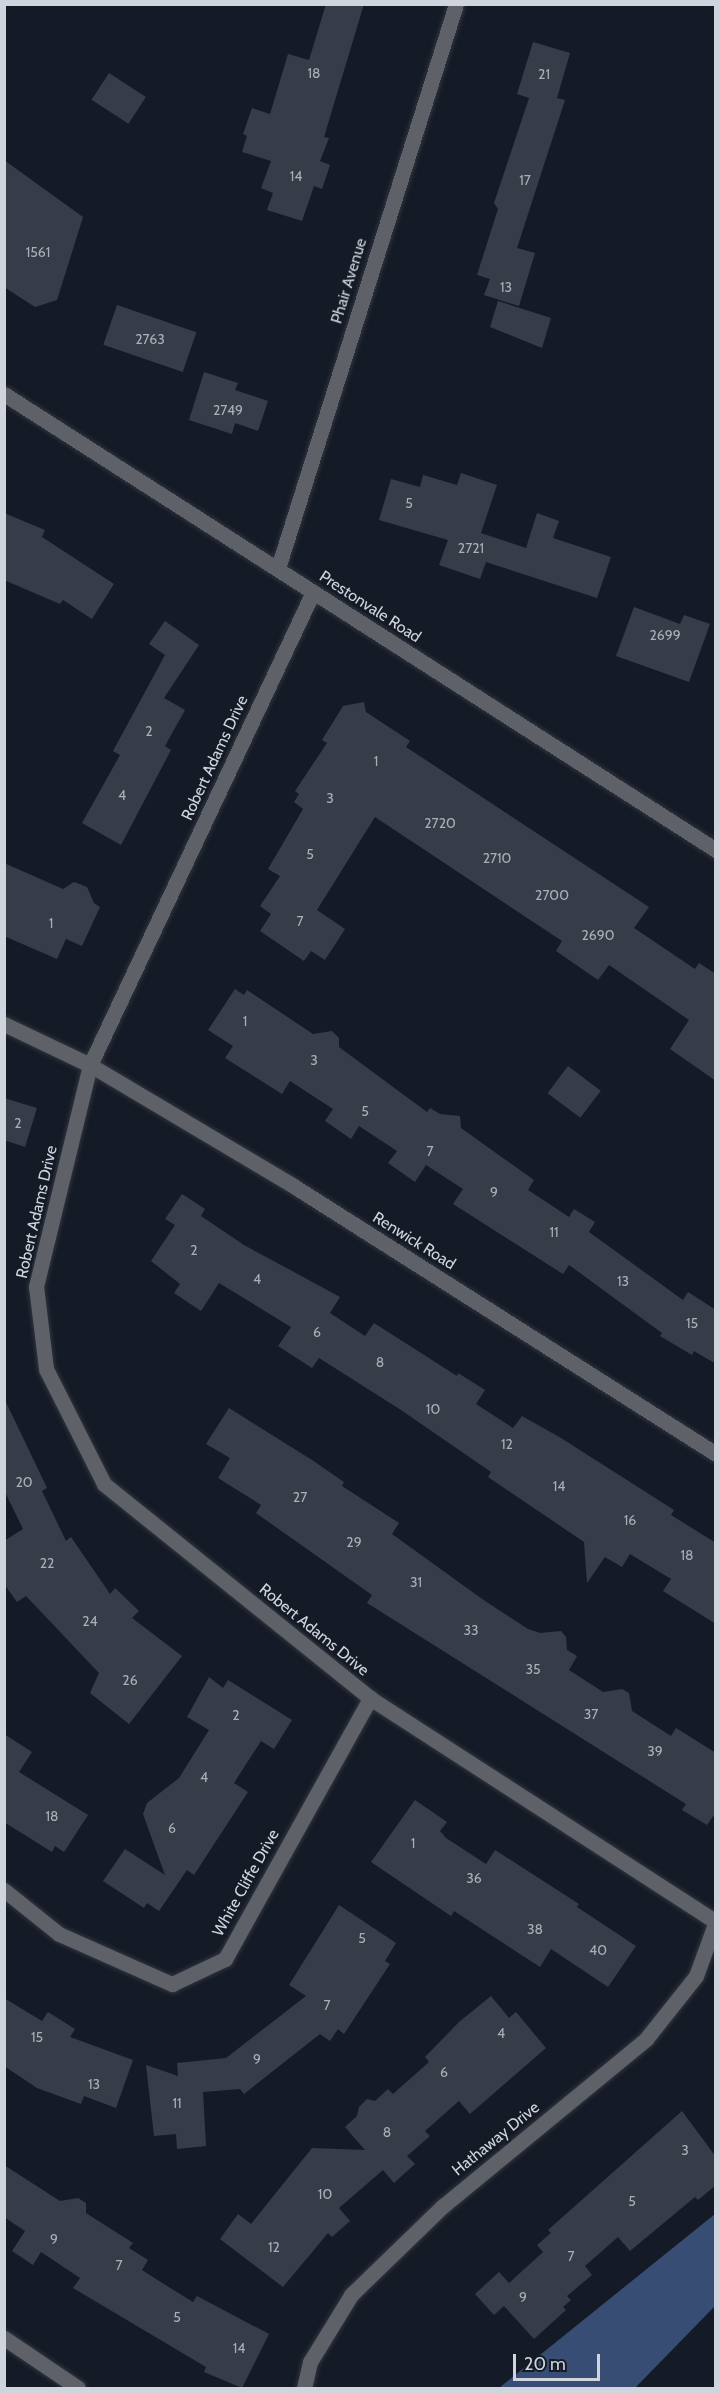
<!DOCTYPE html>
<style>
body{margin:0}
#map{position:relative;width:720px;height:2393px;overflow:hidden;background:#151b26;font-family:Cabin,sans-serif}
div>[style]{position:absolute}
.forest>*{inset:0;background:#374d73}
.building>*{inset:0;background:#363d49;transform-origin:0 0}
.roads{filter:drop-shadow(0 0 2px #2f353f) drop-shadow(0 0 2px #2f353f)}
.minor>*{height:15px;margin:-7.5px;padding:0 7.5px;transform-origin:7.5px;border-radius:7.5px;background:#5e6167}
span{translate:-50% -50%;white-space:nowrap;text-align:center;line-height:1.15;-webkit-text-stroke:4.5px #151b26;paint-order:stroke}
.number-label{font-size:14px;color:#aaaeb7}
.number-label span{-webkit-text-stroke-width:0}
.street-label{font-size:16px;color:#d0d4dc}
.frame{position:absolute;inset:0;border:6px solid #d0d4dc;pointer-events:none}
.scale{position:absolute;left:513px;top:2354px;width:87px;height:27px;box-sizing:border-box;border:3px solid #d0d4dc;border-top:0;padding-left:8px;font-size:18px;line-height:21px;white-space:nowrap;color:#d0d4dc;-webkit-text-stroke:4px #151b26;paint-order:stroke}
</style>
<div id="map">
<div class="forest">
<i style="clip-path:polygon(715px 2214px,715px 2306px,635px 2388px,499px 2388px)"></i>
</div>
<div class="building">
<i style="clip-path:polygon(326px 4px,364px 4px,324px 137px,329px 138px,320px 161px,330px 165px,322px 189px,314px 186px,302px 221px,267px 210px,273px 193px,261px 188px,271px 161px,242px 152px,247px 136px,243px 134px,252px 108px,270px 114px,288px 54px,309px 60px)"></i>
<i style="clip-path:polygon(533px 42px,570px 53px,557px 98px,565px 100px,517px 248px,535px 253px,519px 306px,484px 295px,490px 279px,477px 275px,498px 209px,494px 203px,529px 98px,517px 94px)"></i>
<i style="left:109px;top:73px;width:44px;height:32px;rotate:33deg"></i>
<i style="clip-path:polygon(4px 160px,83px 217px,57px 300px,35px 307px,4px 287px)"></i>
<i style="clip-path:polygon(498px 301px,551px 318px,542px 348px,490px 327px)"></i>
<i style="left:117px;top:305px;width:84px;height:42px;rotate:19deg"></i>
<i style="clip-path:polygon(204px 372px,238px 383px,235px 390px,268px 401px,258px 431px,235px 423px,232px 434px,189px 420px)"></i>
<i style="clip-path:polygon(461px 473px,497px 485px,481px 533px,526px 548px,537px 513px,559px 521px,553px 538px,611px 557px,597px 598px,486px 562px,480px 579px,439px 565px,448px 540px,379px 520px,391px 479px,420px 487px,423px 475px,457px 485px)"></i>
<i style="clip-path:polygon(4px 513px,45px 530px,42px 537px,114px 584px,92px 619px,63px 600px,60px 604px,4px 580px)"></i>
<i style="clip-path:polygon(634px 607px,680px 624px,684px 615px,710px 624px,689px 682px,616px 656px)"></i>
<i style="clip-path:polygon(165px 621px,199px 645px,164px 698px,185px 710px,165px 746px,171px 750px,121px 845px,82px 823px,120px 755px,113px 751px,165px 655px,149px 644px)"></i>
<i style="clip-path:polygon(364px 702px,366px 712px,410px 741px,406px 747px,649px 907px,634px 928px,695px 969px,699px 963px,716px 974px,716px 1081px,670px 1049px,689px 1020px,609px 965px,598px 980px,556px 951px,562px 941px,375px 817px,317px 910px,345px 929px,325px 960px,311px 951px,304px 961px,260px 931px,271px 914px,260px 906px,280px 876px,268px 869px,303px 809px,294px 802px,299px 794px,295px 791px,327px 743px,322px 740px,343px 706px)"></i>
<i style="clip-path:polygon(4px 863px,63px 889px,74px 882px,87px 887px,94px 903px,100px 907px,82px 946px,66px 939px,57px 959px,4px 936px)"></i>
<i style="clip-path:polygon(235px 989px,244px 995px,247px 990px,313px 1034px,332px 1031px,339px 1038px,339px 1047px,427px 1112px,430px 1108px,440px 1114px,460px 1116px,461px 1128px,534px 1180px,528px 1190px,569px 1217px,574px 1209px,595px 1222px,589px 1232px,683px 1300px,688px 1292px,716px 1310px,716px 1364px,694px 1351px,692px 1355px,660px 1336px,662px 1333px,569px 1265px,563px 1274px,453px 1204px,463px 1189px,426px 1165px,415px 1182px,388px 1163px,397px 1151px,359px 1126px,351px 1139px,325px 1121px,333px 1109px,290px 1081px,282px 1094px,225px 1058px,233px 1046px,208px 1030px)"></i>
<i style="left:568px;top:1066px;width:41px;height:34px;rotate:37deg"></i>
<i style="clip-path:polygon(4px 1098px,37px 1108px,25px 1147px,4px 1140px)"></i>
<i style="clip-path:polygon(182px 1194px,205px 1209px,201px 1216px,244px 1245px,340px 1297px,330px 1313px,365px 1336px,374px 1323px,457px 1376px,458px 1373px,485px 1390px,476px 1404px,513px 1428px,522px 1416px,561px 1438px,674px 1510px,671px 1515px,716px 1543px,716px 1624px,663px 1591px,671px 1579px,630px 1554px,622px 1567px,605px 1557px,587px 1583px,584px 1542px,488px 1477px,491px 1472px,401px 1410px,319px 1358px,312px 1368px,278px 1346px,291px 1327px,219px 1283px,201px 1311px,174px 1293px,180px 1284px,151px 1261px,175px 1225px,165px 1219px)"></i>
<i style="clip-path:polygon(4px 1398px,47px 1488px,42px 1491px,66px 1541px,71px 1537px,110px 1594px,115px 1588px,139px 1611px,132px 1618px,182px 1656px,129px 1724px,90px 1693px,99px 1673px,26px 1596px,17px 1602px,4px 1584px,4px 1541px,23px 1529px,4px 1490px)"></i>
<i style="clip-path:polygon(229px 1408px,312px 1460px,344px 1482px,342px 1486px,399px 1523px,392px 1534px,485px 1601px,528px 1629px,540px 1633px,561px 1631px,566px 1637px,567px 1650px,577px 1656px,569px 1670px,603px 1692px,622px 1689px,629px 1693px,632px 1711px,671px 1736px,676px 1728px,716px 1753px,716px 1812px,707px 1825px,682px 1810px,686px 1804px,367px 1603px,372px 1595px,256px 1513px,261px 1505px,218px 1478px,230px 1458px,206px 1444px)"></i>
<i style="clip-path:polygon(209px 1677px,223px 1688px,228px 1680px,292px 1720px,274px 1749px,261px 1741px,234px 1783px,248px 1792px,194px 1875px,187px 1870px,159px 1911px,147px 1903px,144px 1908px,103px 1881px,125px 1849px,165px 1875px,143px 1814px,147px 1803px,179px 1778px,209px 1730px,187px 1717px)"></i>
<i style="clip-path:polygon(4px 1734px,32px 1752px,19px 1772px,88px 1815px,64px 1852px,55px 1846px,52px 1852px,4px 1822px)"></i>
<i style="clip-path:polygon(415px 1800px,447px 1822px,440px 1831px,446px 1838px,486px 1864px,495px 1850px,579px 1904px,577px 1907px,636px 1946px,608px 1987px,551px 1949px,540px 1967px,454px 1911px,451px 1916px,371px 1862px)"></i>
<i style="clip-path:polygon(339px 1905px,396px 1943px,385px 1961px,390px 1964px,344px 2034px,338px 2029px,330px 2041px,320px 2034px,244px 2094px,240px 2089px,203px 2092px,206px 2146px,177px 2149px,176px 2134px,154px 2136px,146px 2065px,178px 2076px,177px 2063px,226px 2058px,306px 1996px,289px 1985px)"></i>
<i style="clip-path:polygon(491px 1996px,509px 2018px,516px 2012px,546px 2048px,470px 2114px,459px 2101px,425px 2131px,430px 2136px,407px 2156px,415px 2164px,394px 2183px,383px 2170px,339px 2208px,350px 2221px,332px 2237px,328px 2233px,283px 2287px,220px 2239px,238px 2214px,251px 2224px,312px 2148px,365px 2150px,345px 2127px,357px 2116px,359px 2107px,367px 2099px,375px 2101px,388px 2089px,393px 2094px,429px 2062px,425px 2057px,459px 2022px)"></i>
<i style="clip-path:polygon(4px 1998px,42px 2021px,48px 2012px,75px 2029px,70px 2037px,133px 2060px,116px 2108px,84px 2096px,81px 2104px,37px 2088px,4px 2066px)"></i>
<i style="clip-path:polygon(682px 2111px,716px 2157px,716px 2185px,698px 2200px,695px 2197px,630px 2251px,618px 2237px,585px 2266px,592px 2275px,567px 2296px,571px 2300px,563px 2307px,566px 2310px,534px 2339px,504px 2306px,494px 2315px,475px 2294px,499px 2272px,509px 2283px,543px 2252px,537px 2245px,551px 2233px,548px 2230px)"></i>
<i style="clip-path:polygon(4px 2165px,60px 2201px,78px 2198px,86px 2203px,86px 2213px,133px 2243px,129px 2248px,148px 2260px,142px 2270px,167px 2286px,193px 2302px,197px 2296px,269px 2334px,242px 2388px,204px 2372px,206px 2367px,73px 2288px,80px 2278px,41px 2252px,33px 2265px,12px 2251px,25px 2231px,4px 2217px)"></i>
</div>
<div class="roads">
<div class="minor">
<i style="left:4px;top:394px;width:846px;rotate:32.64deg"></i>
<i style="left:278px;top:568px;width:591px;rotate:-72.48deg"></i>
<i style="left:313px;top:592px;width:523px;rotate:115.24deg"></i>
<i style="left:90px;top:1065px;width:228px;rotate:103.7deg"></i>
<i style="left:36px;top:1286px;width:84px;rotate:83.1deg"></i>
<i style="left:46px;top:1369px;width:129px;rotate:63.2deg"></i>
<i style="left:104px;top:1484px;width:341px;rotate:38.8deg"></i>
<i style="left:370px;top:1698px;width:412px;rotate:32.9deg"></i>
<i style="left:4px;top:1024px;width:95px;rotate:25.5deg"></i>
<i style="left:90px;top:1065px;width:235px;rotate:30.7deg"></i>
<i style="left:292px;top:1185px;width:502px;rotate:32.39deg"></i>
<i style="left:4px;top:1890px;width:70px;rotate:38.7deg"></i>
<i style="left:59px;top:1934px;width:124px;rotate:23.9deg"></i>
<i style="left:172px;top:1984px;width:59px;rotate:-25.3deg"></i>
<i style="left:225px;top:1959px;width:299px;rotate:-60.9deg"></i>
<i style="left:4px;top:2338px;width:89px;rotate:34deg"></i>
<i style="left:304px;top:2388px;width:27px;rotate:-77deg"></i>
<i style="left:310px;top:2362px;width:79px;rotate:-58.5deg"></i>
<i style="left:351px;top:2295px;width:128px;rotate:-44.1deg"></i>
<i style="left:443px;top:2206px;width:263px;rotate:-39.4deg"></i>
<i style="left:646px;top:2039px;width:80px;rotate:-51.6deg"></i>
<i style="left:696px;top:1976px;width:59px;rotate:-70deg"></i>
</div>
</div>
<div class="number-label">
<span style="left:314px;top:73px">18</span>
<span style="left:544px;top:74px">21</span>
<span style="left:296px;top:176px">14</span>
<span style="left:525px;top:180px">17</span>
<span style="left:38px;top:252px">1561</span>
<span style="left:506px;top:287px">13</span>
<span style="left:150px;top:339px">2763</span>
<span style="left:228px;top:410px">2749</span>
<span style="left:409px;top:503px">5</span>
<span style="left:471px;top:548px">2721</span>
<span style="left:665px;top:635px">2699</span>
<span style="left:149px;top:731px">2</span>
<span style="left:376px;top:761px">1</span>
<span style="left:122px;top:795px">4</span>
<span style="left:330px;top:798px">3</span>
<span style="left:440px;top:823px">2720</span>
<span style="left:310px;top:854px">5</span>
<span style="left:497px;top:858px">2710</span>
<span style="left:552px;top:895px">2700</span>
<span style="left:300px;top:921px">7</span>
<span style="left:51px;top:923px">1</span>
<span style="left:598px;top:935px">2690</span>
<span style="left:245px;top:1021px">1</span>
<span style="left:314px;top:1060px">3</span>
<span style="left:365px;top:1111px">5</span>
<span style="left:18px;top:1123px">2</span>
<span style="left:430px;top:1151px">7</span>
<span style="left:494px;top:1192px">9</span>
<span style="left:554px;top:1232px">11</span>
<span style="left:194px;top:1250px">2</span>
<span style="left:257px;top:1279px">4</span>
<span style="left:623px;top:1281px">13</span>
<span style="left:692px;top:1323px">15</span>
<span style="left:317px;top:1332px">6</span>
<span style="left:380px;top:1362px">8</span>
<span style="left:433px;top:1409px">10</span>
<span style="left:507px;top:1444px">12</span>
<span style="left:24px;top:1482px">20</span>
<span style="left:559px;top:1486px">14</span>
<span style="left:300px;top:1497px">27</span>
<span style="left:630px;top:1520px">16</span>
<span style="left:354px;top:1542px">29</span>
<span style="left:687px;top:1555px">18</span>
<span style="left:47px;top:1563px">22</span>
<span style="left:416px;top:1582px">31</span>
<span style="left:90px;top:1621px">24</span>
<span style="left:471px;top:1630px">33</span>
<span style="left:533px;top:1669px">35</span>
<span style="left:130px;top:1680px">26</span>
<span style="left:591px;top:1714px">37</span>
<span style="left:236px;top:1715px">2</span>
<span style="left:655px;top:1751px">39</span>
<span style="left:204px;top:1777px">4</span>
<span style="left:52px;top:1816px">18</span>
<span style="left:172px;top:1828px">6</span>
<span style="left:413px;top:1843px">1</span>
<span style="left:474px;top:1878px">36</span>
<span style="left:535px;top:1929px">38</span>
<span style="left:362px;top:1938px">5</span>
<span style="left:598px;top:1950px">40</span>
<span style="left:327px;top:2005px">7</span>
<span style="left:501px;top:2033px">4</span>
<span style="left:37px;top:2037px">15</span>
<span style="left:257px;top:2059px">9</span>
<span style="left:444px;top:2072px">6</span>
<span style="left:94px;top:2084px">13</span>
<span style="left:177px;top:2103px">11</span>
<span style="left:387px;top:2132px">8</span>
<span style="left:685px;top:2150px">3</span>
<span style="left:325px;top:2194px">10</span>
<span style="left:632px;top:2201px">5</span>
<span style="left:54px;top:2239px">9</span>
<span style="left:274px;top:2247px">12</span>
<span style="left:571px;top:2256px">7</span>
<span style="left:119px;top:2265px">7</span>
<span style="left:523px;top:2297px">9</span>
<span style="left:177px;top:2317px">5</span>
<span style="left:239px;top:2348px">14</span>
</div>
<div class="street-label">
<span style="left:349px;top:281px;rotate:-73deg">Phair Avenue</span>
<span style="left:370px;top:607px;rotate:33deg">Prestonvale Road</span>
<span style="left:215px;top:758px;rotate:-65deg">Robert Adams Drive</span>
<span style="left:37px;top:1212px;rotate:-77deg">Robert Adams Drive</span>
<span style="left:414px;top:1241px;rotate:32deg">Renwick Road</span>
<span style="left:314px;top:1630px;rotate:39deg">Robert Adams Drive</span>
<span style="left:246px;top:1883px;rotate:-61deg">White Cliffe Drive</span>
<span style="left:496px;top:2139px;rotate:-39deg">Hathaway Drive</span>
</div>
<div class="frame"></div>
<div class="scale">20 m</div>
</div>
